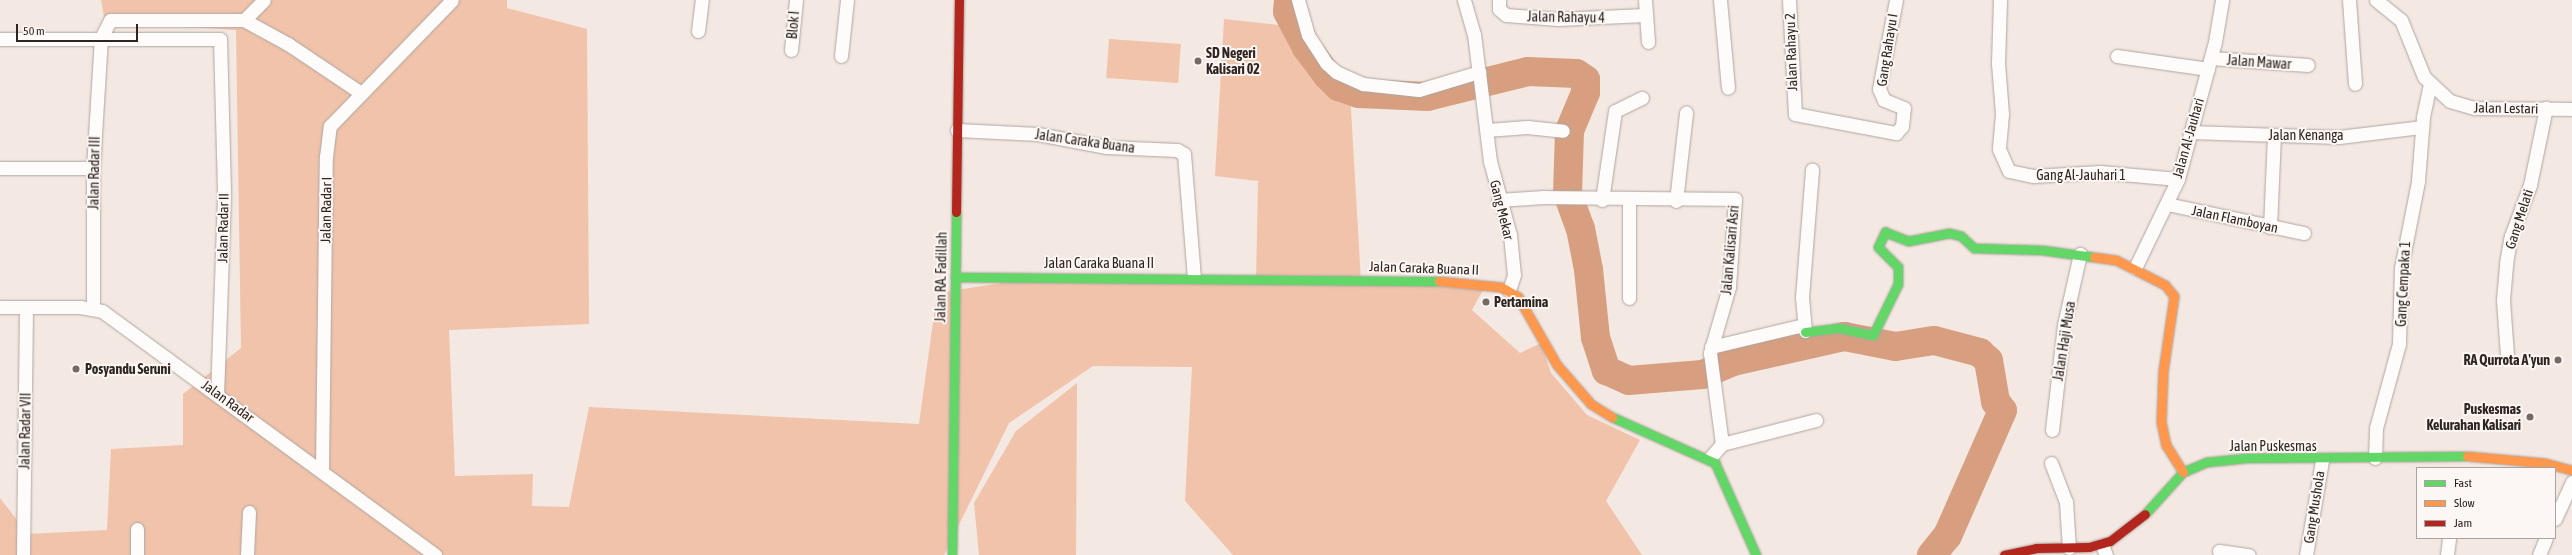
<!DOCTYPE html>
<style>
body{margin:0}
#map{position:relative;width:2572px;height:555px;overflow:hidden;background:#f4e8e2;font-family:"Asap Condensed",sans-serif}
div>[style]{position:absolute}
.green>*{inset:0;background:#f0c3aa;transform-origin:0 0}
.river>*{height:29px;margin:-14.5px;padding:0 14.5px;transform-origin:14.5px;border-radius:14.5px;background:#d79f80}
.roads{filter:drop-shadow(0 0 1px #afa5a0) drop-shadow(0 0 1px #afa5a0)}
.street>*{height:13px;margin:-6.5px;padding:0 6.5px;transform-origin:6.5px;border-radius:6.5px;background:#fdfcfb}
.fast>*{height:9px;margin:-4.5px;padding:0 4.5px;transform-origin:4.5px;border-radius:4.5px;background:#63d668}
.slow>*{height:9px;margin:-4.5px;padding:0 4.5px;transform-origin:4.5px;border-radius:4.5px;background:#ff974d}
.jam>*{height:9px;margin:-4.5px;padding:0 4.5px;transform-origin:4.5px;border-radius:4.5px;background:#b3261e}
.dots>*{width:11px;height:11px;translate:-50% -50%;box-sizing:border-box;border:2px solid #fcf7f4;border-radius:50%}
span{translate:-50% -50%;white-space:nowrap;text-align:center;line-height:1.15;-webkit-text-stroke:4px #fcf7f4;paint-order:stroke}
.street-label{font-size:14px;color:#2f2520}
.poi-label{font-size:14px;color:#2f2520;font-weight:700}
.left{translate:0 -50%;text-align:left}
.right{translate:-100% -50%;text-align:right}
.legend{position:absolute;left:2416px;top:467px;width:140px;height:72px;box-sizing:border-box;background:#fcf7f4;border:1px solid #aaa39f;margin:0;padding:5px 7px;list-style:none;font-size:12px;color:#2f2520}
.legend li{display:flex;align-items:center;gap:8px;height:20px}
.legend b{width:20px;border:1px solid #aaa39f}
.scale{position:absolute;left:16px;top:24px;width:122px;height:18px;box-sizing:border-box;border:2px solid #2f2520;border-top:0;padding-left:5px;font-size:12px;line-height:14px;white-space:nowrap;color:#2f2520;-webkit-text-stroke:3px #fcf7f4;paint-order:stroke}
</style>
<div id="map">
<div class="green">
<i style="clip-path:polygon(101px 0,507px 0,507px 8px,587px 29px,589px 324px,449px 330px,455px 476px,533px 474px,532px 506px,569px 507px,589px 407px,919px 424px,937px 293px,1048px 276px,1256px 283px,1258px 181px,1215px 176px,1224px 19px,1289px 26px,1320px 72px,1350px 92px,1361px 281px,1483px 290px,1472px 310px,1520px 353px,1541px 343px,1551px 373px,1587px 415px,1640px 440px,1606px 501px,1642px 555px,1233px 555px,1185px 501px,1192px 367px,1093px 366px,1009px 423px,944px 555px,0 555px,0 498px,28px 534px,107px 530px,111px 449px,183px 445px,183px 394px,241px 348px,236px 30px,105px 22px)"></i>
<i style="left:1109px;top:39px;width:72px;height:39px;rotate:4deg"></i>
<i style="clip-path:polygon(1077px 383px,1076px 555px,979px 555px,974px 503px,1016px 431px)"></i>
</div>
<div class="river">
<i style="left:1288px;top:0;width:11px;rotate:95deg"></i>
<i style="left:1287px;top:11px;width:41px;rotate:62.2deg"></i>
<i style="left:1306px;top:47px;width:34px;rotate:53deg"></i>
<i style="left:1326px;top:74px;width:17px;rotate:45deg"></i>
<i style="left:1338px;top:86px;width:21px;rotate:19deg"></i>
<i style="left:1358px;top:93px;width:69px;rotate:2.5deg"></i>
<i style="left:1427px;top:96px;width:103px;rotate:-14deg"></i>
<i style="left:1527px;top:71px;width:49px;rotate:2.3deg"></i>
<i style="left:1576px;top:73px;width:11px;rotate:34deg"></i>
<i style="left:1585px;top:79px;width:13px;rotate:90deg"></i>
<i style="left:1585px;top:92px;width:41px;rotate:112.8deg"></i>
<i style="left:1569px;top:130px;width:63px;rotate:91.8deg"></i>
<i style="left:1567px;top:193px;width:37px;rotate:70deg"></i>
<i style="left:1580px;top:228px;width:42px;rotate:79deg"></i>
<i style="left:1588px;top:269px;width:68px;rotate:84.1deg"></i>
<i style="left:1595px;top:337px;width:35px;rotate:72deg"></i>
<i style="left:1606px;top:370px;width:24px;rotate:24deg"></i>
<i style="left:1628px;top:380px;width:74px;rotate:-4.6deg"></i>
<i style="left:1702px;top:374px;width:33px;rotate:-23deg"></i>
<i style="left:1732px;top:361px;width:115px;rotate:-12.6deg"></i>
<i style="left:1844px;top:336px;width:52px;rotate:11.1deg"></i>
<i style="left:1895px;top:346px;width:39px;rotate:-9deg"></i>
<i style="left:1934px;top:340px;width:47px;rotate:14.9deg"></i>
<i style="left:1979px;top:352px;width:12px;rotate:42deg"></i>
<i style="left:1988px;top:360px;width:42px;rotate:80.3deg"></i>
<i style="left:1995px;top:401px;width:11px;rotate:52deg"></i>
<i style="left:2002px;top:410px;width:137px;rotate:113.7deg"></i>
<i style="left:1947px;top:535px;width:26px;rotate:129deg"></i>
</div>
<div class="roads">
<div class="street">
<i style="left:1298px;top:0;width:36px;rotate:74deg"></i>
<i style="left:1308px;top:35px;width:33px;rotate:57deg"></i>
<i style="left:1326px;top:63px;width:13px;rotate:42deg"></i>
<i style="left:1336px;top:72px;width:30px;rotate:24deg"></i>
<i style="left:1363px;top:84px;width:56px;rotate:6.1deg"></i>
<i style="left:1419px;top:90px;width:63px;rotate:-16.7deg"></i>
<i style="left:1479px;top:72px;width:90px;rotate:83deg"></i>
<i style="left:1490px;top:161px;width:77px;rotate:74.9deg"></i>
<i style="left:1510px;top:235px;width:40px;rotate:84.3deg"></i>
<i style="left:1514px;top:275px;width:16px;rotate:108deg"></i>
<i style="left:1464px;top:0;width:35px;rotate:74deg"></i>
<i style="left:1474px;top:34px;width:38px;rotate:83deg"></i>
<i style="left:1499px;top:0;width:9px;rotate:90deg"></i>
<i style="left:1499px;top:9px;width:9px;rotate:41deg"></i>
<i style="left:1506px;top:15px;width:52px;rotate:4.4deg"></i>
<i style="left:1558px;top:19px;width:87px;rotate:-2.6deg"></i>
<i style="left:1645px;top:0;width:42px;rotate:85.9deg"></i>
<i style="left:1720px;top:0;width:88px;rotate:84.8deg"></i>
<i style="left:1789px;top:0;width:114px;rotate:87deg"></i>
<i style="left:1795px;top:114px;width:103px;rotate:10.7deg"></i>
<i style="left:1896px;top:133px;width:9px;rotate:-49deg"></i>
<i style="left:1902px;top:126px;width:18px;rotate:-84deg"></i>
<i style="left:1904px;top:108px;width:22px;rotate:-158deg"></i>
<i style="left:1884px;top:100px;width:12px;rotate:-114deg"></i>
<i style="left:1879px;top:89px;width:91px;rotate:-79.2deg"></i>
<i style="left:2000px;top:0;width:63px;rotate:91.8deg"></i>
<i style="left:1998px;top:63px;width:51px;rotate:85.5deg"></i>
<i style="left:2002px;top:114px;width:35px;rotate:95deg"></i>
<i style="left:1999px;top:149px;width:24px;rotate:66deg"></i>
<i style="left:2009px;top:171px;width:25px;rotate:12deg"></i>
<i style="left:2033px;top:176px;width:67px;rotate:-3.4deg"></i>
<i style="left:2100px;top:172px;width:78px;rotate:5.1deg"></i>
<i style="left:2349px;top:0;width:84px;rotate:85.9deg"></i>
<i style="left:2376px;top:0;width:32px;rotate:39deg"></i>
<i style="left:2401px;top:20px;width:61px;rotate:68deg"></i>
<i style="left:2424px;top:77px;width:35px;rotate:43deg"></i>
<i style="left:2450px;top:101px;width:26px;rotate:16deg"></i>
<i style="left:2475px;top:108px;width:97px;rotate:0.6deg"></i>
<i style="left:244px;top:20px;width:28px;rotate:-45deg"></i>
<i style="left:698px;top:31px;width:31px;rotate:-83deg"></i>
<i style="left:0;top:39px;width:220px"></i>
<i style="left:220px;top:39px;width:157px;rotate:88.5deg"></i>
<i style="left:224px;top:196px;width:197px;rotate:92deg"></i>
<i style="left:791px;top:50px;width:50px;rotate:-84.3deg"></i>
<i style="left:841px;top:56px;width:56px;rotate:-83.9deg"></i>
<i style="left:2117px;top:56px;width:92px;rotate:8.1deg"></i>
<i style="left:2211px;top:58px;width:97px;rotate:4.1deg"></i>
<i style="left:957px;top:130px;width:81px;rotate:2.8deg"></i>
<i style="left:1038px;top:134px;width:70px;rotate:10.7deg"></i>
<i style="left:1107px;top:147px;width:70px;rotate:2.5deg"></i>
<i style="left:1177px;top:150px;width:8px;rotate:30deg"></i>
<i style="left:1184px;top:154px;width:123px;rotate:85.4deg"></i>
<i style="left:1487px;top:130px;width:40px;rotate:-4.3deg"></i>
<i style="left:1527px;top:127px;width:36px;rotate:6deg"></i>
<i style="left:2190px;top:132px;width:149px;rotate:1.9deg"></i>
<i style="left:2339px;top:137px;width:84px;rotate:-6.9deg"></i>
<i style="left:0;top:168px;width:93px"></i>
<i style="left:1498px;top:200px;width:46px;rotate:-3.7deg"></i>
<i style="left:1544px;top:197px;width:191px;rotate:0.6deg"></i>
<i style="left:1735px;top:199px;width:88px;rotate:93.9deg"></i>
<i style="left:1729px;top:287px;width:69px;rotate:106.1deg"></i>
<i style="left:1710px;top:353px;width:92px;rotate:82.5deg"></i>
<i style="left:1722px;top:444px;width:18px;rotate:131deg"></i>
<i style="left:1602px;top:200px;width:90px;rotate:-81.7deg"></i>
<i style="left:1615px;top:111px;width:30px;rotate:-26deg"></i>
<i style="left:1676px;top:201px;width:89px;rotate:-83.5deg"></i>
<i style="left:2167px;top:204px;width:140px;rotate:12deg"></i>
<i style="left:2270px;top:227px;width:91px;rotate:-87.5deg"></i>
<i style="left:2135px;top:268px;width:99px;rotate:-64.2deg"></i>
<i style="left:2178px;top:179px;width:142px;rotate:-74.9deg"></i>
<i style="left:2215px;top:42px;width:43px;rotate:-80.5deg"></i>
<i style="left:1629px;top:298px;width:99px;rotate:-90deg"></i>
<i style="left:0;top:307px;width:80px"></i>
<i style="left:80px;top:307px;width:22px;rotate:10deg"></i>
<i style="left:102px;top:311px;width:413px;rotate:36.2deg"></i>
<i style="left:93px;top:307px;width:139px;rotate:-90deg"></i>
<i style="left:93px;top:168px;width:130px;rotate:-86.5deg"></i>
<i style="left:101px;top:38px;width:20px;rotate:-63deg"></i>
<i style="left:110px;top:20px;width:134px"></i>
<i style="left:244px;top:20px;width:50px;rotate:28.6deg"></i>
<i style="left:288px;top:44px;width:88px;rotate:33.9deg"></i>
<i style="left:1805px;top:331px;width:34px;rotate:-95deg"></i>
<i style="left:1802px;top:297px;width:128px;rotate:-85.5deg"></i>
<i style="left:1711px;top:347px;width:95px;rotate:-13.4deg"></i>
<i style="left:2507px;top:355px;width:55px;rotate:-94.2deg"></i>
<i style="left:2503px;top:300px;width:37px;rotate:-85deg"></i>
<i style="left:2506px;top:263px;width:27px;rotate:-80deg"></i>
<i style="left:2511px;top:236px;width:54px;rotate:-69.6deg"></i>
<i style="left:2530px;top:185px;width:79px;rotate:-78.3deg"></i>
<i style="left:2052px;top:430px;width:106px;rotate:-83.5deg"></i>
<i style="left:2064px;top:325px;width:73px;rotate:-77.3deg"></i>
<i style="left:1722px;top:444px;width:97px;rotate:-14.3deg"></i>
<i style="left:2375px;top:458px;width:30px;rotate:-88deg"></i>
<i style="left:2376px;top:428px;width:87px;rotate:-74.7deg"></i>
<i style="left:2399px;top:344px;width:76px;rotate:-88.5deg"></i>
<i style="left:2401px;top:268px;width:89px;rotate:-78.9deg"></i>
<i style="left:2418px;top:181px;width:64px;rotate:-85.5deg"></i>
<i style="left:2423px;top:117px;width:33px;rotate:-78deg"></i>
<i style="left:2051px;top:463px;width:42px;rotate:69deg"></i>
<i style="left:2066px;top:502px;width:46px;rotate:86.3deg"></i>
<i style="left:322px;top:469px;width:312px;rotate:-89.3deg"></i>
<i style="left:326px;top:157px;width:31px;rotate:-83deg"></i>
<i style="left:330px;top:126px;width:175px;rotate:-45.9deg"></i>
<i style="left:2555px;top:519px;width:41px;rotate:-65.3deg"></i>
<i style="left:2102px;top:545px;width:11px;rotate:68deg"></i>
<i style="left:2219px;top:551px;width:30px;rotate:8deg"></i>
<i style="left:23px;top:555px;width:248px;rotate:-89.3deg"></i>
<i style="left:137px;top:555px;width:26px;rotate:-90deg"></i>
<i style="left:247px;top:555px;width:43px;rotate:-87.3deg"></i>
<i style="left:2306px;top:555px;width:96px;rotate:-80.4deg"></i>
<i style="left:2447px;top:555px;width:17px;rotate:-83deg"></i>
<i style="left:2539px;top:555px;width:18px;rotate:-68deg"></i>
</div>
<div class="fast">
<i style="left:955px;top:277px;width:484px;rotate:0.5deg"></i>
<i style="left:1805px;top:332px;width:34px;rotate:-7deg"></i>
<i style="left:1839px;top:328px;width:35px;rotate:12deg"></i>
<i style="left:1873px;top:335px;width:57px;rotate:-63.9deg"></i>
<i style="left:1898px;top:284px;width:17px;rotate:-90deg"></i>
<i style="left:1898px;top:267px;width:28px;rotate:-135deg"></i>
<i style="left:1878px;top:247px;width:17px;rotate:-65deg"></i>
<i style="left:1885px;top:232px;width:25px;rotate:21deg"></i>
<i style="left:1908px;top:241px;width:42px;rotate:-11deg"></i>
<i style="left:1949px;top:233px;width:12px;rotate:14deg"></i>
<i style="left:1961px;top:236px;width:18px;rotate:43deg"></i>
<i style="left:1974px;top:248px;width:68px;rotate:1.7deg"></i>
<i style="left:2042px;top:250px;width:52px;rotate:7.7deg"></i>
<i style="left:1612px;top:417px;width:113px;rotate:24.1deg"></i>
<i style="left:1715px;top:463px;width:101px;rotate:66deg"></i>
<i style="left:2145px;top:514px;width:57px;rotate:-47.9deg"></i>
<i style="left:2183px;top:472px;width:26px;rotate:-23deg"></i>
<i style="left:2207px;top:462px;width:39px;rotate:-6deg"></i>
<i style="left:2246px;top:458px;width:221px;rotate:-0.5deg"></i>
<i style="left:952px;top:555px;width:343px;rotate:-89.3deg"></i>
</div>
<div class="slow">
<i style="left:2094px;top:257px;width:22px;rotate:8deg"></i>
<i style="left:2116px;top:260px;width:55px;rotate:27deg"></i>
<i style="left:2165px;top:285px;width:14px;rotate:51deg"></i>
<i style="left:2174px;top:296px;width:76px;rotate:98.3deg"></i>
<i style="left:2163px;top:371px;width:51px;rotate:92.2deg"></i>
<i style="left:2161px;top:422px;width:24px;rotate:78deg"></i>
<i style="left:2166px;top:445px;width:32px;rotate:58deg"></i>
<i style="left:1439px;top:281px;width:62px;rotate:5.5deg"></i>
<i style="left:1501px;top:287px;width:20px;rotate:30deg"></i>
<i style="left:1518px;top:297px;width:78px;rotate:60.2deg"></i>
<i style="left:1557px;top:365px;width:52px;rotate:48.9deg"></i>
<i style="left:1591px;top:404px;width:25px;rotate:32deg"></i>
<i style="left:2467px;top:456px;width:78px;rotate:5.1deg"></i>
<i style="left:2545px;top:463px;width:28px;rotate:15deg"></i>
</div>
<div class="jam">
<i style="left:956px;top:212px;width:212px;rotate:-89.2deg"></i>
<i style="left:2004px;top:555px;width:33px;rotate:-12deg"></i>
<i style="left:2036px;top:548px;width:53px;rotate:-1.1deg"></i>
<i style="left:2089px;top:547px;width:22px;rotate:-16deg"></i>
<i style="left:2110px;top:541px;width:44px;rotate:-37.6deg"></i>
</div>
</div>
<div class="dots">
<i style="left:1198px;top:61px;background:#746964"></i>
<i style="left:1486px;top:302px;background:#746964"></i>
<i style="left:2558px;top:360px;background:#746964"></i>
<i style="left:76px;top:369px;background:#746964"></i>
<i style="left:2530px;top:417px;background:#746964"></i>
</div>
<div class="street-label">
<span style="left:1566px;top:17px;rotate:1deg">Jalan Rahayu 4</span>
<span style="left:793px;top:25px;rotate:-85deg">Blok I</span>
<span style="left:1887px;top:50px;rotate:-81deg">Gang Rahayu I</span>
<span style="left:1791px;top:52px;rotate:-92deg">Jalan Rahayu 2</span>
<span style="left:2259px;top:62px;rotate:4deg">Jalan Mawar</span>
<span style="left:2506px;top:108px;rotate:1deg">Jalan Lestari</span>
<span style="left:2306px;top:135px">Jalan Kenanga</span>
<span style="left:2188px;top:138px;rotate:-74deg">Jalan Al-Jauhari</span>
<span style="left:1085px;top:141px;rotate:8deg">Jalan Caraka Buana</span>
<span style="left:94px;top:173px;rotate:-89deg">Jalan Radar III</span>
<span style="left:2081px;top:175px">Gang Al-Jauhari 1</span>
<span style="left:326px;top:210px;rotate:-89deg">Jalan Radar I</span>
<span style="left:1502px;top:210px;rotate:76deg">Gang Mekar</span>
<span style="left:2235px;top:219px;rotate:12deg">Jalan Flamboyan</span>
<span style="left:2519px;top:219px;rotate:-72deg">Gang Melati</span>
<span style="left:223px;top:228px;rotate:-89deg">Jalan Radar II</span>
<span style="left:1730px;top:250px;rotate:-85deg">Jalan Kalisari Asri</span>
<span style="left:1099px;top:263px">Jalan Caraka Buana II</span>
<span style="left:1424px;top:268px;rotate:2deg">Jalan Caraka Buana II</span>
<span style="left:941px;top:277px;rotate:-89deg">Jalan RA. Fadillah</span>
<span style="left:2403px;top:284px;rotate:-87deg">Gang Cempaka 1</span>
<span style="left:2064px;top:341px;rotate:-81deg">Jalan Haji Musa</span>
<span style="left:228px;top:401px;rotate:36deg">Jalan Radar</span>
<span style="left:25px;top:431px;rotate:-89deg">Jalan Radar VII</span>
<span style="left:2273px;top:446px">Jalan Puskesmas</span>
<span style="left:2314px;top:507px;rotate:-81deg">Gang Mushola</span>
</div>
<div class="poi-label">
<span class="left" style="left:1206px;top:61px">SD Negeri<br>Kalisari 02</span>
<span class="left" style="left:1494px;top:302px">Pertamina</span>
<span class="right" style="left:2550px;top:360px">RA Qurrota A'yun</span>
<span class="left" style="left:85px;top:369px">Posyandu Seruni</span>
<span class="right" style="left:2521px;top:417px">Puskesmas<br>Kelurahan Kalisari</span>
</div>
<ul class="legend">
<li><b style="height:5px;background:#63d668"></b>Fast</li>
<li><b style="height:5px;background:#ff974d"></b>Slow</li>
<li><b style="height:5px;background:#b3261e"></b>Jam</li>
</ul>
<div class="scale">50 m</div>
</div>
